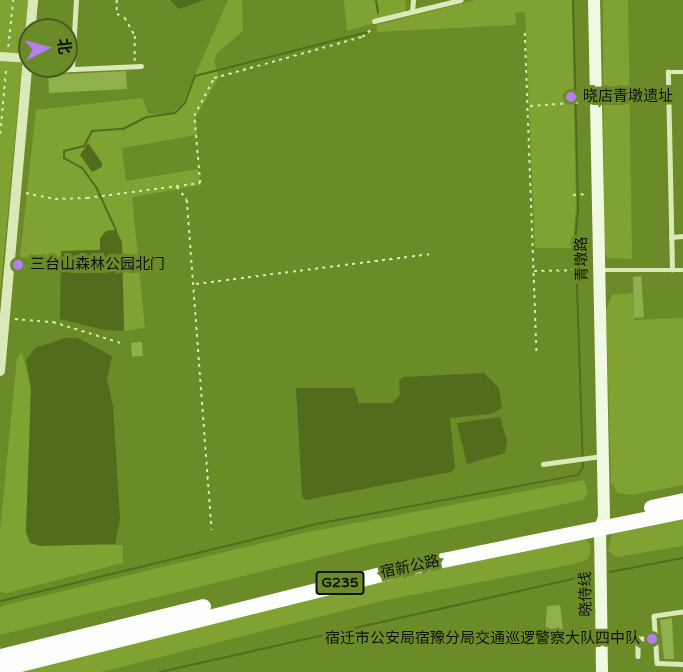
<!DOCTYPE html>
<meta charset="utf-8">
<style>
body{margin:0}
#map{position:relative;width:683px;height:672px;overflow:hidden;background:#6b8b29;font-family:"Varela Round","Noto Sans SC",sans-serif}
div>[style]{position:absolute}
.green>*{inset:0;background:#7fa233}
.water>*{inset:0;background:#516c1d}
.stream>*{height:2px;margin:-1px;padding:0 1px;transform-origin:1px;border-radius:1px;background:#516c1d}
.building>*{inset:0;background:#90b04d;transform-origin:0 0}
.path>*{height:1.5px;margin-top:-0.75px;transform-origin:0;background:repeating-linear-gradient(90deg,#dae9b7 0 3px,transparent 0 7.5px)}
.service>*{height:4.5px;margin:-2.25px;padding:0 2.25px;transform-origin:2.25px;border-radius:2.25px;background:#dae9b7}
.minor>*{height:9px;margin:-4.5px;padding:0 4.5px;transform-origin:4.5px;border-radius:4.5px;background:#dae9b7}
.tertiary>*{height:10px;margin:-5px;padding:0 5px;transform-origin:5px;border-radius:5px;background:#dae9b7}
.secondary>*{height:12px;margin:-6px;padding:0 6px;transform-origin:6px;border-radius:6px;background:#f1f8e2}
.trunk>*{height:15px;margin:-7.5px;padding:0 7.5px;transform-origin:7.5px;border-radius:7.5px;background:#fefefc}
.dots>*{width:16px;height:16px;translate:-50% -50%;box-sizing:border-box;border:3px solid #6b8b29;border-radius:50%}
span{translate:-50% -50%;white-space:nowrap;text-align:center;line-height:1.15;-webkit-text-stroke:6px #6b8b29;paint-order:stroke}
.shield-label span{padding:2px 4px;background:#6b8b29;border:2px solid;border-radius:4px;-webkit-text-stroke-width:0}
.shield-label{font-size:14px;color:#111;font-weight:700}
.poi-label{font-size:15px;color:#111}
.left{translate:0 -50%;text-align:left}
.right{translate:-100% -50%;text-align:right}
.street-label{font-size:15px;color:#111}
.north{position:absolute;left:18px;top:18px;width:60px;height:60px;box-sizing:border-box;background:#6b8b29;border:2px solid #475a1f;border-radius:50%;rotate:84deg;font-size:16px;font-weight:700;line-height:24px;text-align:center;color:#111}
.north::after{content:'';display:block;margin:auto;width:21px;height:27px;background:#b57ef1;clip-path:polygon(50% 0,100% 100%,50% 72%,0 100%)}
</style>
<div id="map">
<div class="green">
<i style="clip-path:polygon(0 0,28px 0,0 295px)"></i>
<i style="clip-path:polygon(228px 0,242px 0,243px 31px,218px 52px,214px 61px,219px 77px,196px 116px,197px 135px,122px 148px,126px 181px,198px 169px,201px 185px,132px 197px,145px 328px,124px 331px,122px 242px,100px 250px,62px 251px,61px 259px,20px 257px,36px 110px,142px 98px,149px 114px,171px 113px,182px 105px)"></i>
<i style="clip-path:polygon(344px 0,405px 0,406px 14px,347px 31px)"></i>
<i style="clip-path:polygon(476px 0,572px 0,576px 207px,572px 248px,535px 248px,525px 12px,515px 13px,516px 25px,377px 32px,376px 25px)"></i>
<i style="clip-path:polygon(603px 0,628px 0,632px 259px,607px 258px,604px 249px)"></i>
<i style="clip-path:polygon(633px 293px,634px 320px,683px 318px,683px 485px,631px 495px,618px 493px,611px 483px,606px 310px,612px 295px)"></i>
<i style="clip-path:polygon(22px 353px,31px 389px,26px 532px,30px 543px,123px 545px,123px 563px,7px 593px,0 592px,0 531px,17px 358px)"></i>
<i style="clip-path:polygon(584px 480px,588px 493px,583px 500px,375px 544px,0 635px,0 608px,5px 605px,308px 532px)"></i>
<i style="clip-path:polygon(683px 519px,683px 546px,617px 557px,608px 551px,612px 534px)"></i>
<i style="clip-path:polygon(586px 539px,591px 546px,590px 554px,587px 560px,574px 564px,381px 601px,102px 672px,7px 672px,416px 573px)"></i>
</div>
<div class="water">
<i style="clip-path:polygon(170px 0,205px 0,179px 9px)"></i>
<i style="clip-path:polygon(88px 143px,102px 163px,102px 167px,92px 172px,80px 155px)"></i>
<i style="clip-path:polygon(116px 230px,122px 242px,124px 331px,104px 330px,60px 319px,61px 251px,100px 250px,100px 238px,106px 231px)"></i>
<i style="clip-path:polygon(65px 338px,78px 338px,112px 356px,107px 379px,113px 406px,120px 519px,115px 544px,40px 546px,30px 543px,26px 532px,31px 389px,26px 360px,35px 348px)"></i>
<i style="clip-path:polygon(484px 373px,499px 388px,502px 408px,491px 414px,450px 418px,455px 468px,451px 472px,306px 500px,302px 497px,296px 388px,354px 388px,359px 403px,392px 403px,400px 395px,399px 381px,403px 377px)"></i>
<i style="clip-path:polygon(500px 417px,507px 441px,505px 453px,467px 464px,457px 423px)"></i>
</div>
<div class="stream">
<i style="left:376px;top:0;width:13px;rotate:81deg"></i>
<i style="left:573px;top:0;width:209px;rotate:88.6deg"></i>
<i style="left:578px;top:209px;width:38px;rotate:95deg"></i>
<i style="left:575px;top:247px;width:18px;rotate:77deg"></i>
<i style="left:116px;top:230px;width:47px;rotate:-114.9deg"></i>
<i style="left:96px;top:187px;width:24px;rotate:-126deg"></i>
<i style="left:82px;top:168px;width:21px;rotate:-151deg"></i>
<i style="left:64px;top:158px;width:7px;rotate:-90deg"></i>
<i style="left:64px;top:151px;width:21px;rotate:-14deg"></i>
<i style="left:84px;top:146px;width:17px;rotate:-62deg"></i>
<i style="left:92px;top:131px;width:31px;rotate:-4deg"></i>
<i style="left:123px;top:129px;width:27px;rotate:-27deg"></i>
<i style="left:147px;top:117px;width:28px;rotate:-8deg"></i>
<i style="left:175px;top:113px;width:14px;rotate:-45deg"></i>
<i style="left:185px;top:103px;width:29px;rotate:-70deg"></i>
<i style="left:195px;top:76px;width:178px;rotate:-14.3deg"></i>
<i style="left:610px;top:572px;width:74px;rotate:-10.9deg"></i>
<i style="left:1px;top:601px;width:324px;rotate:-13.7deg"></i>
<i style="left:316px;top:524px;width:267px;rotate:-10.6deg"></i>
<i style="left:578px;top:475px;width:9px;rotate:-58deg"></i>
<i style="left:583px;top:467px;width:182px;rotate:-91.9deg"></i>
<i style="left:577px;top:285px;width:10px;rotate:-66deg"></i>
<i style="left:160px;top:672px;width:446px;rotate:-12.7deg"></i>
</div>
<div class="building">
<i style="left:126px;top:71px;width:18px;height:78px;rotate:87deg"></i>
<i style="clip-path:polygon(641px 276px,644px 317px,634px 318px,633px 277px)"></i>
<i style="left:142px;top:342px;width:14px;height:11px;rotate:86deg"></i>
<i style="clip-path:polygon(560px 605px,564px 637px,545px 637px,547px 606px)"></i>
<i style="clip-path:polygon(672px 618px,674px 659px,664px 659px,660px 620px)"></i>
</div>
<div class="path">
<i style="left:117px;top:0;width:14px;rotate:90deg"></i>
<i style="left:117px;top:14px;width:9px;rotate:27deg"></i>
<i style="left:125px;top:18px;width:21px;rotate:61deg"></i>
<i style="left:135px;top:36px;width:25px;rotate:90deg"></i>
<i style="left:525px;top:33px;width:321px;rotate:87.9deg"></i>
<i style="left:8px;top:47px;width:47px;rotate:-83.9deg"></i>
<i style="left:530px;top:106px;width:55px;rotate:-4.2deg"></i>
<i style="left:0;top:134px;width:67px;rotate:-84.9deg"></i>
<i style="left:177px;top:187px;width:16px;rotate:52deg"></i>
<i style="left:187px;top:200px;width:331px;rotate:85.7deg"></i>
<i style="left:26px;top:193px;width:30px;rotate:12deg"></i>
<i style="left:55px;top:199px;width:32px;rotate:-2deg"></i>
<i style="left:87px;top:198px;width:114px;rotate:-7.6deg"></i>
<i style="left:200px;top:183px;width:67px;rotate:-95.1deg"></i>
<i style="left:194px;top:116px;width:43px;rotate:-62.2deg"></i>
<i style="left:214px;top:78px;width:154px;rotate:-15.5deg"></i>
<i style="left:362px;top:37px;width:14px;rotate:-39deg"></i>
<i style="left:573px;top:195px;width:14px;rotate:-4deg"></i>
<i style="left:534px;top:271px;width:55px;rotate:-1deg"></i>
<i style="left:196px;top:284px;width:235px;rotate:-7.3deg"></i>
<i style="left:15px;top:319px;width:38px;rotate:5deg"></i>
<i style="left:53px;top:322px;width:74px;rotate:17.2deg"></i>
</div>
<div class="service">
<i style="left:412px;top:12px;width:12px;rotate:-85deg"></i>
<i style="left:374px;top:21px;width:89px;rotate:-13.7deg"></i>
<i style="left:72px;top:69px;width:69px;rotate:-86.7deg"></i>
<i style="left:29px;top:71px;width:112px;rotate:-2.6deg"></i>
<i style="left:671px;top:237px;width:12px;rotate:-5deg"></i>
<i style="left:600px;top:270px;width:83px"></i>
<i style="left:672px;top:270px;width:198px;rotate:-91.2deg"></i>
<i style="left:668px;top:72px;width:15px"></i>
<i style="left:543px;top:464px;width:60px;rotate:-7.7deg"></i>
<i style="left:683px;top:612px;width:29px;rotate:172deg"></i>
<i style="left:654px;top:616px;width:47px;rotate:86.3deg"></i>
<i style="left:657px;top:663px;width:26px;rotate:2deg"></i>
<i style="left:638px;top:638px;width:18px;rotate:90deg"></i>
<i style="left:602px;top:640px;width:53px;rotate:-2.2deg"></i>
</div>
<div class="minor">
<i style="left:0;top:56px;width:27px;rotate:4deg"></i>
</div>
<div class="tertiary">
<i style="left:0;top:371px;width:372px;rotate:-84.9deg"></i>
</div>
<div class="secondary">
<i style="left:594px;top:0;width:517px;rotate:88.89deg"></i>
<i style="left:604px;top:517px;width:12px;rotate:110deg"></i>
<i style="left:600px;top:528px;width:144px;rotate:89.2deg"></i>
</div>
<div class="trunk">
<i style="left:651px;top:507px;width:33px;rotate:-12deg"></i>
<i style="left:0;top:656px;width:209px;rotate:-13.8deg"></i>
<i style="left:0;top:669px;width:421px;rotate:-14deg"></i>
<i style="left:408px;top:567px;width:281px;rotate:-11.5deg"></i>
</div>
<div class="dots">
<i style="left:571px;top:97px;background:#b57ef1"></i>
<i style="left:18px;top:265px;background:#b57ef1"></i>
<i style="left:652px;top:639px;background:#b57ef1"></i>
</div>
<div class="shield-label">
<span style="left:340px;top:583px">G235</span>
</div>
<div class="poi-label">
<span class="left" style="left:583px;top:97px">晓店青墩遗址</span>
<span class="left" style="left:30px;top:265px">三台山森林公园北门</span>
<span class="right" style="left:640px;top:639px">宿迁市公安局宿豫分局交通巡逻警察大队四中队</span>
</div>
<div class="street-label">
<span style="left:582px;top:259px;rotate:-91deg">青墩路</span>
<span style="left:410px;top:567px;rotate:-12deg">宿新公路</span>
<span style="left:586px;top:594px;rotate:-91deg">晓侍线</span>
</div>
<div class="north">北</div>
</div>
